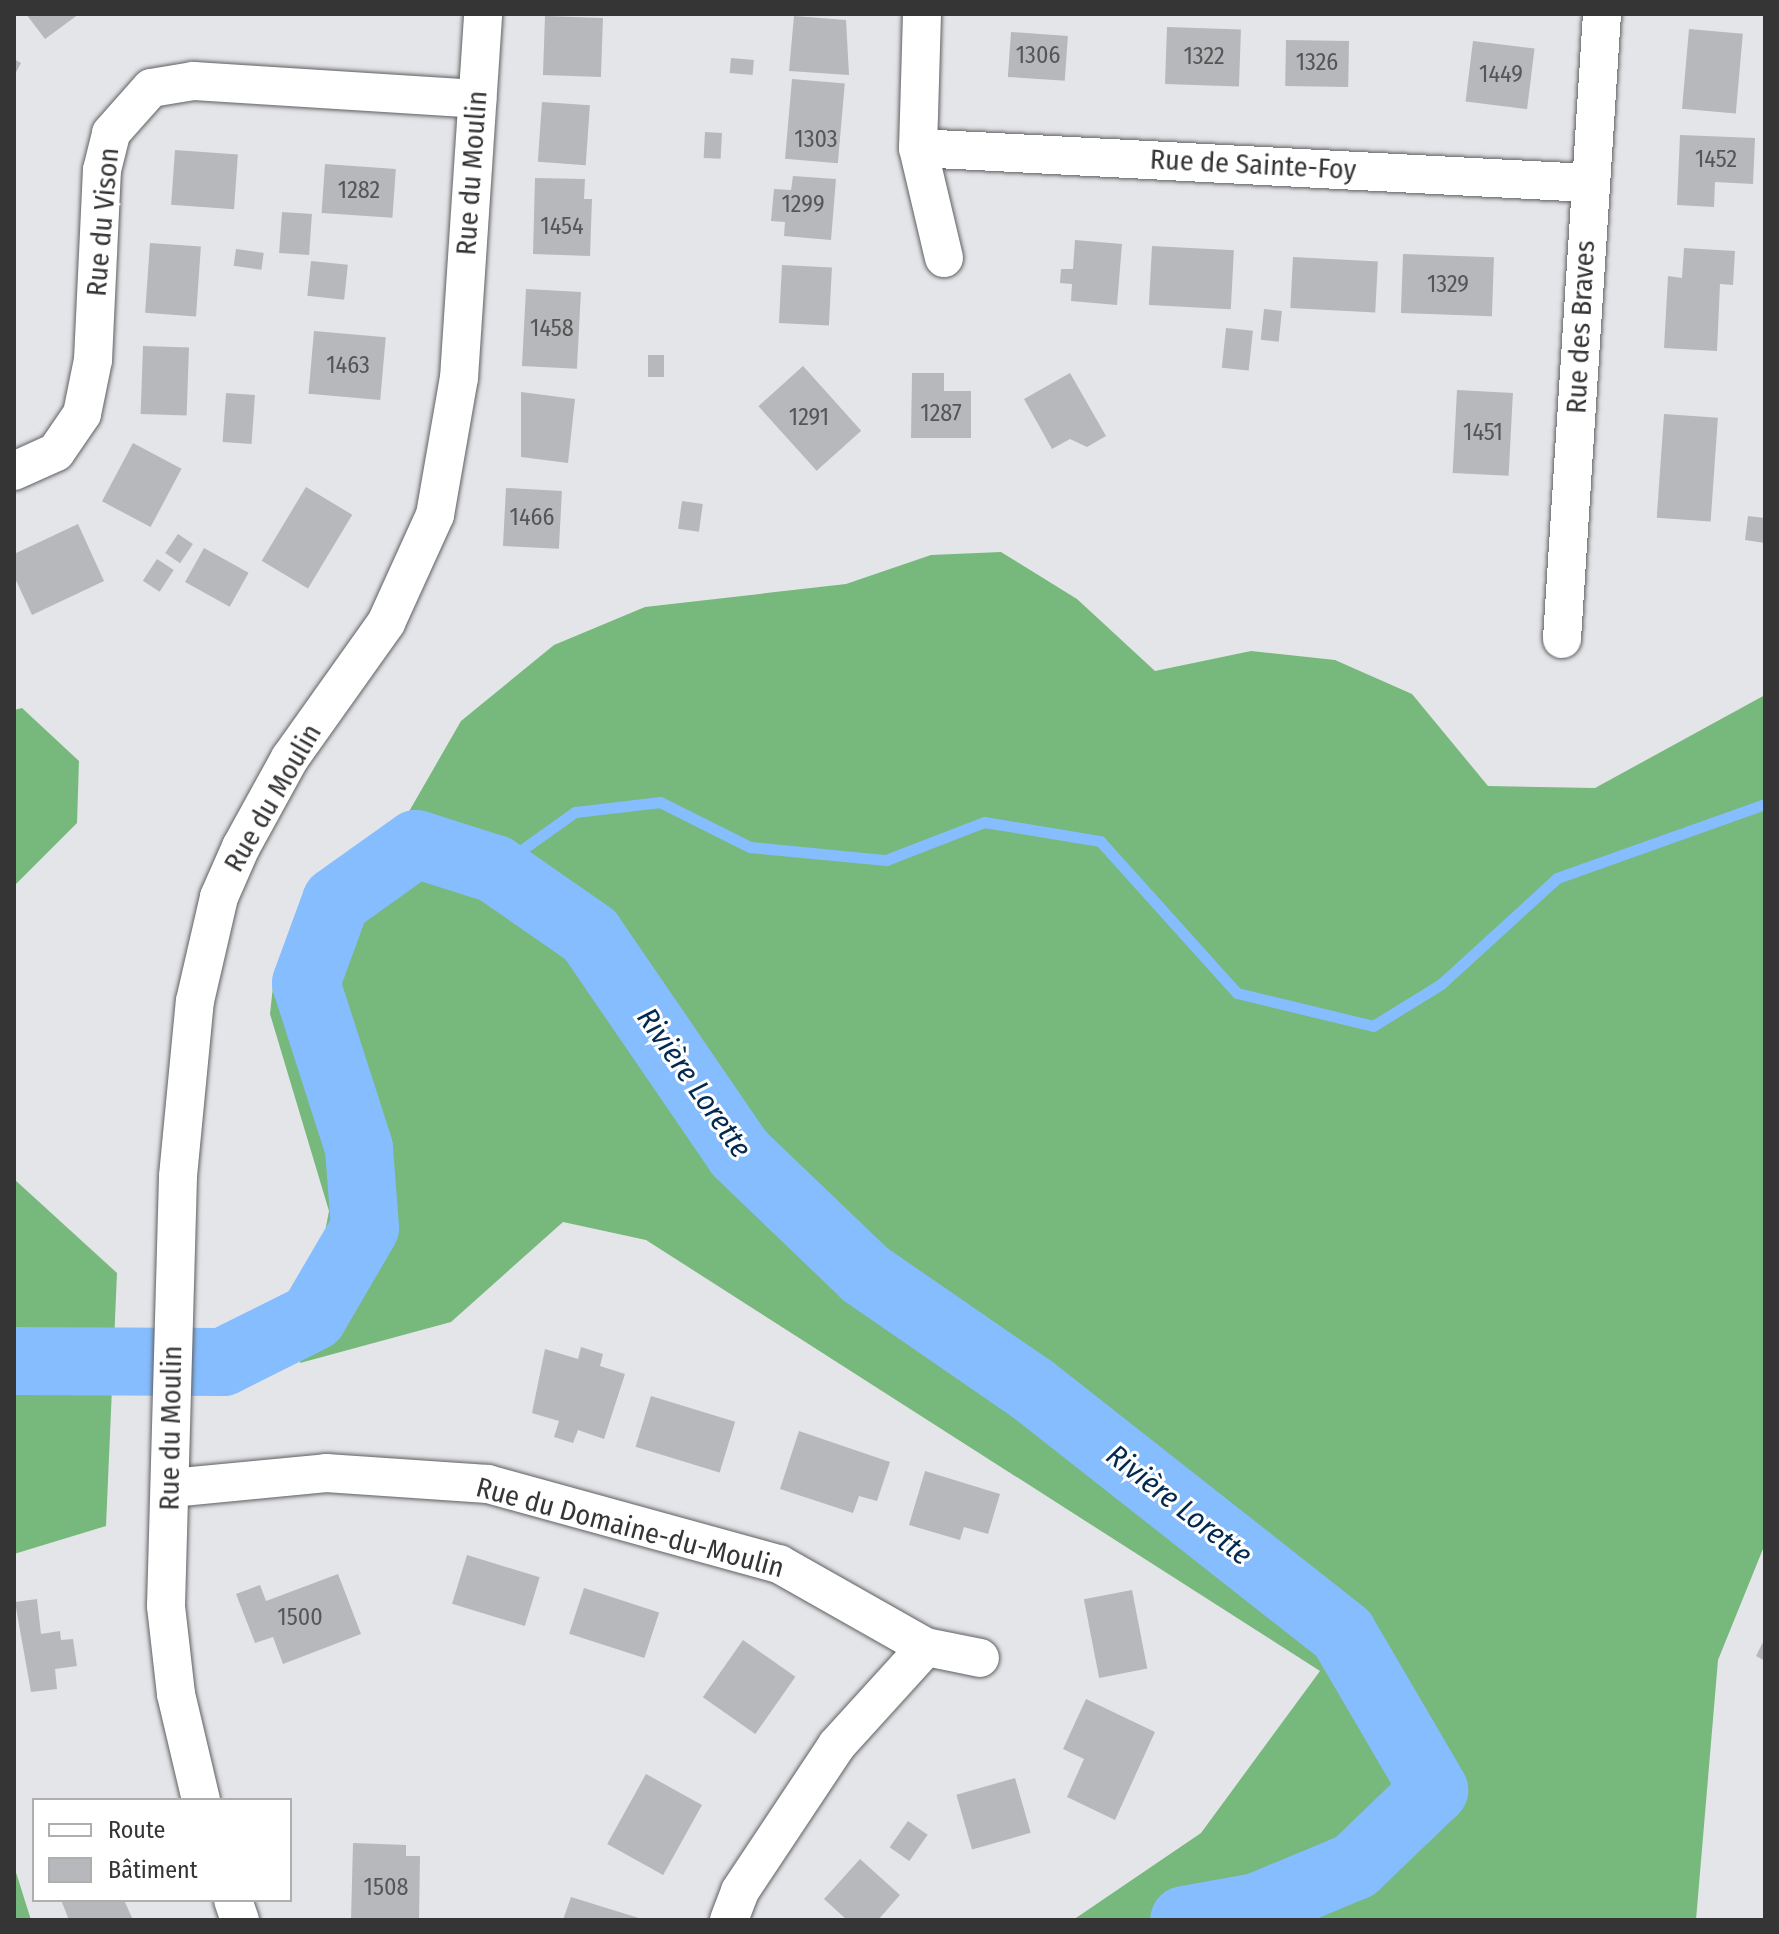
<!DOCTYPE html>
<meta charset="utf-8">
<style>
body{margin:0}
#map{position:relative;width:1779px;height:1934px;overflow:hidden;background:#e4e5e8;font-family:"Fira Sans Condensed",sans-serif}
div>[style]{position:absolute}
.forest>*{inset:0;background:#77b87c}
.stream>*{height:11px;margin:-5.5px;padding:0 5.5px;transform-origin:5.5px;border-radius:5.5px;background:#86bdfe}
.river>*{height:68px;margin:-34px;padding:0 34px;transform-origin:34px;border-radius:34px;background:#86bdfe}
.building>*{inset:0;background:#b7b8bb;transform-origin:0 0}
.roads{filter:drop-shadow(0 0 2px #5f6062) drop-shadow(0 0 2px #5f6062)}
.minor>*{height:38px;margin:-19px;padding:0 19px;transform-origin:19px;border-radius:19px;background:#fff}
span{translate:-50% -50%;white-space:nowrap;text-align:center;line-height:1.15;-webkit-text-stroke:6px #fff;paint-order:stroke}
.number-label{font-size:24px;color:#565657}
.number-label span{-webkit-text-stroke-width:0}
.street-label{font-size:28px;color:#353536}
.water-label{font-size:30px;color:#022a51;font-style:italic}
.frame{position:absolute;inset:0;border:16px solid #353536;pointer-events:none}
.legend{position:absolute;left:32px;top:1798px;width:260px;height:104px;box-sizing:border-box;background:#fff;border:2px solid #aeaeaf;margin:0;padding:10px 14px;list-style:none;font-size:24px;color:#353536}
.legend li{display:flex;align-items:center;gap:16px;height:40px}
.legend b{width:40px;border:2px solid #aeaeaf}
</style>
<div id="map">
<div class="forest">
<i style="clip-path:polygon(1001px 552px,1077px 599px,1155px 671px,1251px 651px,1335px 660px,1412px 694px,1488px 786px,1595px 788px,1765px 695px,1765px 1544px,1718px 1660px,1696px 1920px,1073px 1920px,1201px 1833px,1320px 1671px,646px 1240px,563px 1222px,451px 1322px,300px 1363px,329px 1211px,270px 1014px,274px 977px,388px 848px,461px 721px,554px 645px,645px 607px,846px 584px,931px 555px)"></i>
<i style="clip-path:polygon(22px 708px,79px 761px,77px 823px,14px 886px,14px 710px)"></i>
<i style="clip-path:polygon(14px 1179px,117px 1273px,106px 1526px,14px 1554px)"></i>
<i style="clip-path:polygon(14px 1866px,31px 1920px,14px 1920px)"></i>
</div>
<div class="stream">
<i style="left:495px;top:869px;width:98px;rotate:-35.5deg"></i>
<i style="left:575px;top:812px;width:86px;rotate:-6.7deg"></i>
<i style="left:660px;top:802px;width:101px;rotate:26.6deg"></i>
<i style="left:750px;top:847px;width:137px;rotate:5.5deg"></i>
<i style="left:886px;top:860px;width:105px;rotate:-21.2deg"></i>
<i style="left:984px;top:822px;width:118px;rotate:9.3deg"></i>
<i style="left:1100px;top:841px;width:205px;rotate:48deg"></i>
<i style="left:1237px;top:993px;width:140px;rotate:13.6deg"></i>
<i style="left:1373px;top:1026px;width:80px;rotate:-31.7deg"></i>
<i style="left:1441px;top:984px;width:157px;rotate:-42.4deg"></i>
<i style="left:1557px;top:878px;width:221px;rotate:-19.6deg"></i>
</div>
<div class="river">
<i style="left:14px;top:1361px;width:209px;rotate:0.3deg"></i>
<i style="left:223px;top:1362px;width:101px;rotate:-26.6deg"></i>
<i style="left:313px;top:1317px;width:103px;rotate:-59.7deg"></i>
<i style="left:365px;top:1228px;width:80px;rotate:-94.3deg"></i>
<i style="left:359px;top:1148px;width:173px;rotate:-107.8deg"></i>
<i style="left:306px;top:983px;width:87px;rotate:-69.9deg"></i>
<i style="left:336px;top:901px;width:98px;rotate:-35.5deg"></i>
<i style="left:416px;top:844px;width:83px;rotate:17.6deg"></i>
<i style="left:495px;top:869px;width:116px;rotate:34.8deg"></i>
<i style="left:590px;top:935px;width:264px;rotate:55.6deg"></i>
<i style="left:739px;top:1153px;width:175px;rotate:43.8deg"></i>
<i style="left:865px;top:1274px;width:203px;rotate:34.6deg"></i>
<i style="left:1032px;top:1389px;width:396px;rotate:38.2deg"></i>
<i style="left:1343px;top:1634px;width:181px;rotate:59.7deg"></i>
<i style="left:1434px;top:1790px;width:110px;rotate:136.1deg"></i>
<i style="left:1355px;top:1866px;width:106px;rotate:157.3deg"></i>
<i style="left:1257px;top:1907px;width:74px;rotate:169.9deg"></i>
</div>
<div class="building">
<i style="clip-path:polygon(26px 14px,79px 14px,45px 39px)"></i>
<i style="left:545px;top:16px;width:58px;height:59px;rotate:2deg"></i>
<i style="clip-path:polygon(794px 16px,846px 20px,849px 75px,789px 71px)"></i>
<i style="left:1167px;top:27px;width:74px;height:57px;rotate:2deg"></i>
<i style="left:1689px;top:29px;width:54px;height:80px;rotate:5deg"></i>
<i style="left:1011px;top:32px;width:57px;height:45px;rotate:4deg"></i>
<i style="left:1286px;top:40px;width:63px;height:46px;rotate:1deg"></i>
<i style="left:1473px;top:41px;width:62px;height:61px;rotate:7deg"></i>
<i style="left:731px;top:58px;width:23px;height:15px;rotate:5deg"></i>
<i style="clip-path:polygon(14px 59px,21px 63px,14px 76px)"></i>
<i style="left:792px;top:79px;width:53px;height:80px;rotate:5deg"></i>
<i style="left:542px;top:102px;width:48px;height:60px;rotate:4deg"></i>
<i style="left:705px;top:132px;width:17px;height:26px;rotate:3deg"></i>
<i style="clip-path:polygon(1680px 135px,1755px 138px,1753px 184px,1715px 182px,1714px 207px,1677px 205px)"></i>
<i style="left:175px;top:150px;width:63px;height:55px;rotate:4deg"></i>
<i style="left:325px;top:164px;width:71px;height:49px;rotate:4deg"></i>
<i style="clip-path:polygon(793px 176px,836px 179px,831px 240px,784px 236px,785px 222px,771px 221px,774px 189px,791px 190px)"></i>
<i style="clip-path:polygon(535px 178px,585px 179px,584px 199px,592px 199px,590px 256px,533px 254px)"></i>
<i style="left:282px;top:212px;width:30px;height:41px;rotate:4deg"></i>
<i style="clip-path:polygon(1075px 240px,1122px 244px,1117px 305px,1071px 301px,1072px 284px,1060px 283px,1061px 269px,1073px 269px)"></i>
<i style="left:150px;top:243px;width:51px;height:70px;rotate:4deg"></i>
<i style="left:1152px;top:246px;width:82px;height:59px;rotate:3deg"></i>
<i style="clip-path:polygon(1684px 248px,1735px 251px,1733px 285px,1720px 284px,1717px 351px,1664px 348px,1668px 276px,1682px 278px)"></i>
<i style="left:236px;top:249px;width:28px;height:17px;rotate:8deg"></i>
<i style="left:1403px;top:254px;width:91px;height:59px;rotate:2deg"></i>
<i style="left:1293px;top:257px;width:85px;height:51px;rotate:3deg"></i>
<i style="left:311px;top:261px;width:37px;height:35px;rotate:6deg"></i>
<i style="left:782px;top:265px;width:50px;height:58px;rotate:3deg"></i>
<i style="left:526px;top:289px;width:55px;height:77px;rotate:3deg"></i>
<i style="left:1264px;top:309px;width:18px;height:31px;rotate:6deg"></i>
<i style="left:1226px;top:328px;width:27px;height:40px;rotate:6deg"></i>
<i style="left:314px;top:331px;width:72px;height:63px;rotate:5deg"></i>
<i style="left:143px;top:346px;width:46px;height:68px;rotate:2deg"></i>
<i style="left:648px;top:355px;width:16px;height:22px"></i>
<i style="left:803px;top:366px;width:87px;height:60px;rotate:48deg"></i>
<i style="clip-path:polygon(912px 373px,944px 373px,944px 391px,971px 391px,971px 438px,911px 438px)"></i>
<i style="clip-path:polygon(1070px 373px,1106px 436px,1087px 447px,1070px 439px,1052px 449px,1024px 399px)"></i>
<i style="left:1457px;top:390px;width:56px;height:83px;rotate:3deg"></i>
<i style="clip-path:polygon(521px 392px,575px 399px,568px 463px,521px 457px)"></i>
<i style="left:226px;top:393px;width:29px;height:49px;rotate:4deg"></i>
<i style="left:1664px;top:414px;width:54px;height:104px;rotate:4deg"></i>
<i style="left:133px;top:443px;width:55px;height:66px;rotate:28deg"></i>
<i style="left:306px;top:487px;width:54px;height:86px;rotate:31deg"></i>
<i style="left:506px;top:488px;width:56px;height:58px;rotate:3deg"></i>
<i style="left:682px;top:501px;width:21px;height:28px;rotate:8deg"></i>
<i style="clip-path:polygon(1748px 516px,1765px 518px,1765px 543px,1745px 540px)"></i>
<i style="clip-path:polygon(78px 524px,104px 581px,32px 615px,14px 576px,14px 554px)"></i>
<i style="left:178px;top:534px;width:18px;height:23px;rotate:34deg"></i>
<i style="left:204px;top:548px;width:51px;height:39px;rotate:29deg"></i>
<i style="left:157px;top:559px;width:20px;height:26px;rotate:33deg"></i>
<i style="clip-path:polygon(581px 1347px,603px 1354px,600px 1366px,625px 1374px,604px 1439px,578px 1430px,573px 1443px,554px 1437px,559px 1421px,532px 1413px,545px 1349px,578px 1359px)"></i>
<i style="left:651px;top:1396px;width:88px;height:53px;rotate:17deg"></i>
<i style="clip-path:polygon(799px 1431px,890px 1462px,877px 1501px,859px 1496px,853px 1513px,780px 1489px)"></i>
<i style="clip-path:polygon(925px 1471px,1000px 1494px,988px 1534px,964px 1527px,960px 1540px,909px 1525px)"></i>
<i style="left:467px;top:1555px;width:76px;height:51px;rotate:17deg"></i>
<i style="clip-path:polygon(338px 1574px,361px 1634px,283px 1664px,273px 1637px,255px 1643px,236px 1594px,260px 1585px,266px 1601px)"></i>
<i style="left:584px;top:1588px;width:79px;height:48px;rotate:18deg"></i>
<i style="left:1132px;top:1590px;width:80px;height:49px;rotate:79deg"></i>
<i style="clip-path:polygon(37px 1599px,41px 1634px,60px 1631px,61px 1640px,73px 1639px,77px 1666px,55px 1669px,57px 1689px,31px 1692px,15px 1602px)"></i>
<i style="clip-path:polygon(1765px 1638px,1765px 1661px,1756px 1656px)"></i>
<i style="left:743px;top:1640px;width:64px;height:70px;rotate:35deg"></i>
<i style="clip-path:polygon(1086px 1699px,1155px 1732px,1115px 1820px,1067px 1797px,1084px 1759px,1063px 1749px)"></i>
<i style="left:646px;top:1774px;width:64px;height:80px;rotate:29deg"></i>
<i style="left:1015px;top:1778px;width:57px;height:61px;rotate:74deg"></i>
<i style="left:908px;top:1821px;width:24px;height:32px;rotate:35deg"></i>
<i style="clip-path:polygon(353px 1843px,406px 1845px,406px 1856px,420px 1856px,419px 1920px,351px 1920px)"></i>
<i style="clip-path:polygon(860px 1859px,900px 1895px,878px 1920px,847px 1920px,824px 1899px)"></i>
<i style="clip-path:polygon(571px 1897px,642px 1919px,642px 1920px,563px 1920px)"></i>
<i style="clip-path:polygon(61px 1900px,124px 1900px,133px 1920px,69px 1920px)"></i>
</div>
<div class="roads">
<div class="minor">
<i style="left:922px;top:14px;width:134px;rotate:91.7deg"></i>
<i style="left:918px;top:148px;width:113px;rotate:76.7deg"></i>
<i style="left:918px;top:148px;width:672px;rotate:2.99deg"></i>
<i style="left:14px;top:471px;width:46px;rotate:-24.3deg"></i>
<i style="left:56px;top:452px;width:46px;rotate:-55.6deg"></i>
<i style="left:82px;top:414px;width:55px;rotate:-78.5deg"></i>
<i style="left:93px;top:360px;width:190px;rotate:-87.3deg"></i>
<i style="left:102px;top:170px;width:38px;rotate:-76deg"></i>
<i style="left:111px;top:133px;width:60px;rotate:-48.4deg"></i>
<i style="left:151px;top:88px;width:43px;rotate:-9.5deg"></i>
<i style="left:193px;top:81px;width:285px;rotate:3.6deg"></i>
<i style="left:1562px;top:639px;width:626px;rotate:-86.34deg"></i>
<i style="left:171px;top:1488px;width:156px;rotate:-5.5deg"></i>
<i style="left:326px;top:1473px;width:162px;rotate:3.9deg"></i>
<i style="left:488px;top:1484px;width:302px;rotate:15.4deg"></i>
<i style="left:779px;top:1564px;width:169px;rotate:29.5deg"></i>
<i style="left:926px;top:1647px;width:55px;rotate:11.5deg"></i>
<i style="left:201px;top:1800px;width:109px;rotate:-103.3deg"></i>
<i style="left:176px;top:1694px;width:89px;rotate:-96.5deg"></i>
<i style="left:166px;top:1606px;width:430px;rotate:-88.4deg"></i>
<i style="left:178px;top:1176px;width:176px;rotate:-84.5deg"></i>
<i style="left:195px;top:1001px;width:107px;rotate:-77deg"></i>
<i style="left:219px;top:897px;width:55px;rotate:-66.3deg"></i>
<i style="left:241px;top:847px;width:102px;rotate:-61.2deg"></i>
<i style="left:290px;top:758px;width:166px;rotate:-54.6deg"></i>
<i style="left:386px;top:623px;width:119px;rotate:-65.6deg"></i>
<i style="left:435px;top:515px;width:139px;rotate:-80.1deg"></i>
<i style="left:459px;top:378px;width:365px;rotate:-86.2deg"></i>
<i style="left:233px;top:1900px;width:21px;rotate:71deg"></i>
<i style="left:729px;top:1920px;width:31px;rotate:-69deg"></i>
<i style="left:740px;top:1891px;width:175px;rotate:-56.4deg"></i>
<i style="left:837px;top:1745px;width:132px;rotate:-47.8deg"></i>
</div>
</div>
<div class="number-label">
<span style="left:1038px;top:56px">1306</span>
<span style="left:1204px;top:57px">1322</span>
<span style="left:1317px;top:63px">1326</span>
<span style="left:1501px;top:75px">1449</span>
<span style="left:816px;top:140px">1303</span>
<span style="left:1716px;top:160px">1452</span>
<span style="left:359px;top:191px">1282</span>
<span style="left:803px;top:205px">1299</span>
<span style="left:562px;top:227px">1454</span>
<span style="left:1448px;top:285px">1329</span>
<span style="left:552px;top:329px">1458</span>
<span style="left:348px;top:366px">1463</span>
<span style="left:941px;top:414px">1287</span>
<span style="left:809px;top:418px">1291</span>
<span style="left:1483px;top:433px">1451</span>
<span style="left:532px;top:518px">1466</span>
<span style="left:300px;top:1618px">1500</span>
<span style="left:386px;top:1888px">1508</span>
</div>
<div class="street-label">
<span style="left:1253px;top:165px;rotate:3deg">Rue de Sainte-Foy</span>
<span style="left:472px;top:173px;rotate:-86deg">Rue du Moulin</span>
<span style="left:103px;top:222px;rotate:-85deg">Rue du Vison</span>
<span style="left:1581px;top:327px;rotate:-87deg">Rue des Braves</span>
<span style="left:273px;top:798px;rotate:-60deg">Rue du Moulin</span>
<span style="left:171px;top:1428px;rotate:-89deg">Rue du Moulin</span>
<span style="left:630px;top:1528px;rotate:15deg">Rue du Domaine-du-Moulin</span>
</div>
<div class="water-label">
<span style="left:694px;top:1083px;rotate:55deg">Rivière Lorette</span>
<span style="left:1179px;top:1505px;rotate:38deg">Rivière Lorette</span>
</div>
<div class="frame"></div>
<ul class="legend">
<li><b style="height:10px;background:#fff"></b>Route</li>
<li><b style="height:22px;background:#b7b8bb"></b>Bâtiment</li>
</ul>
</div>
